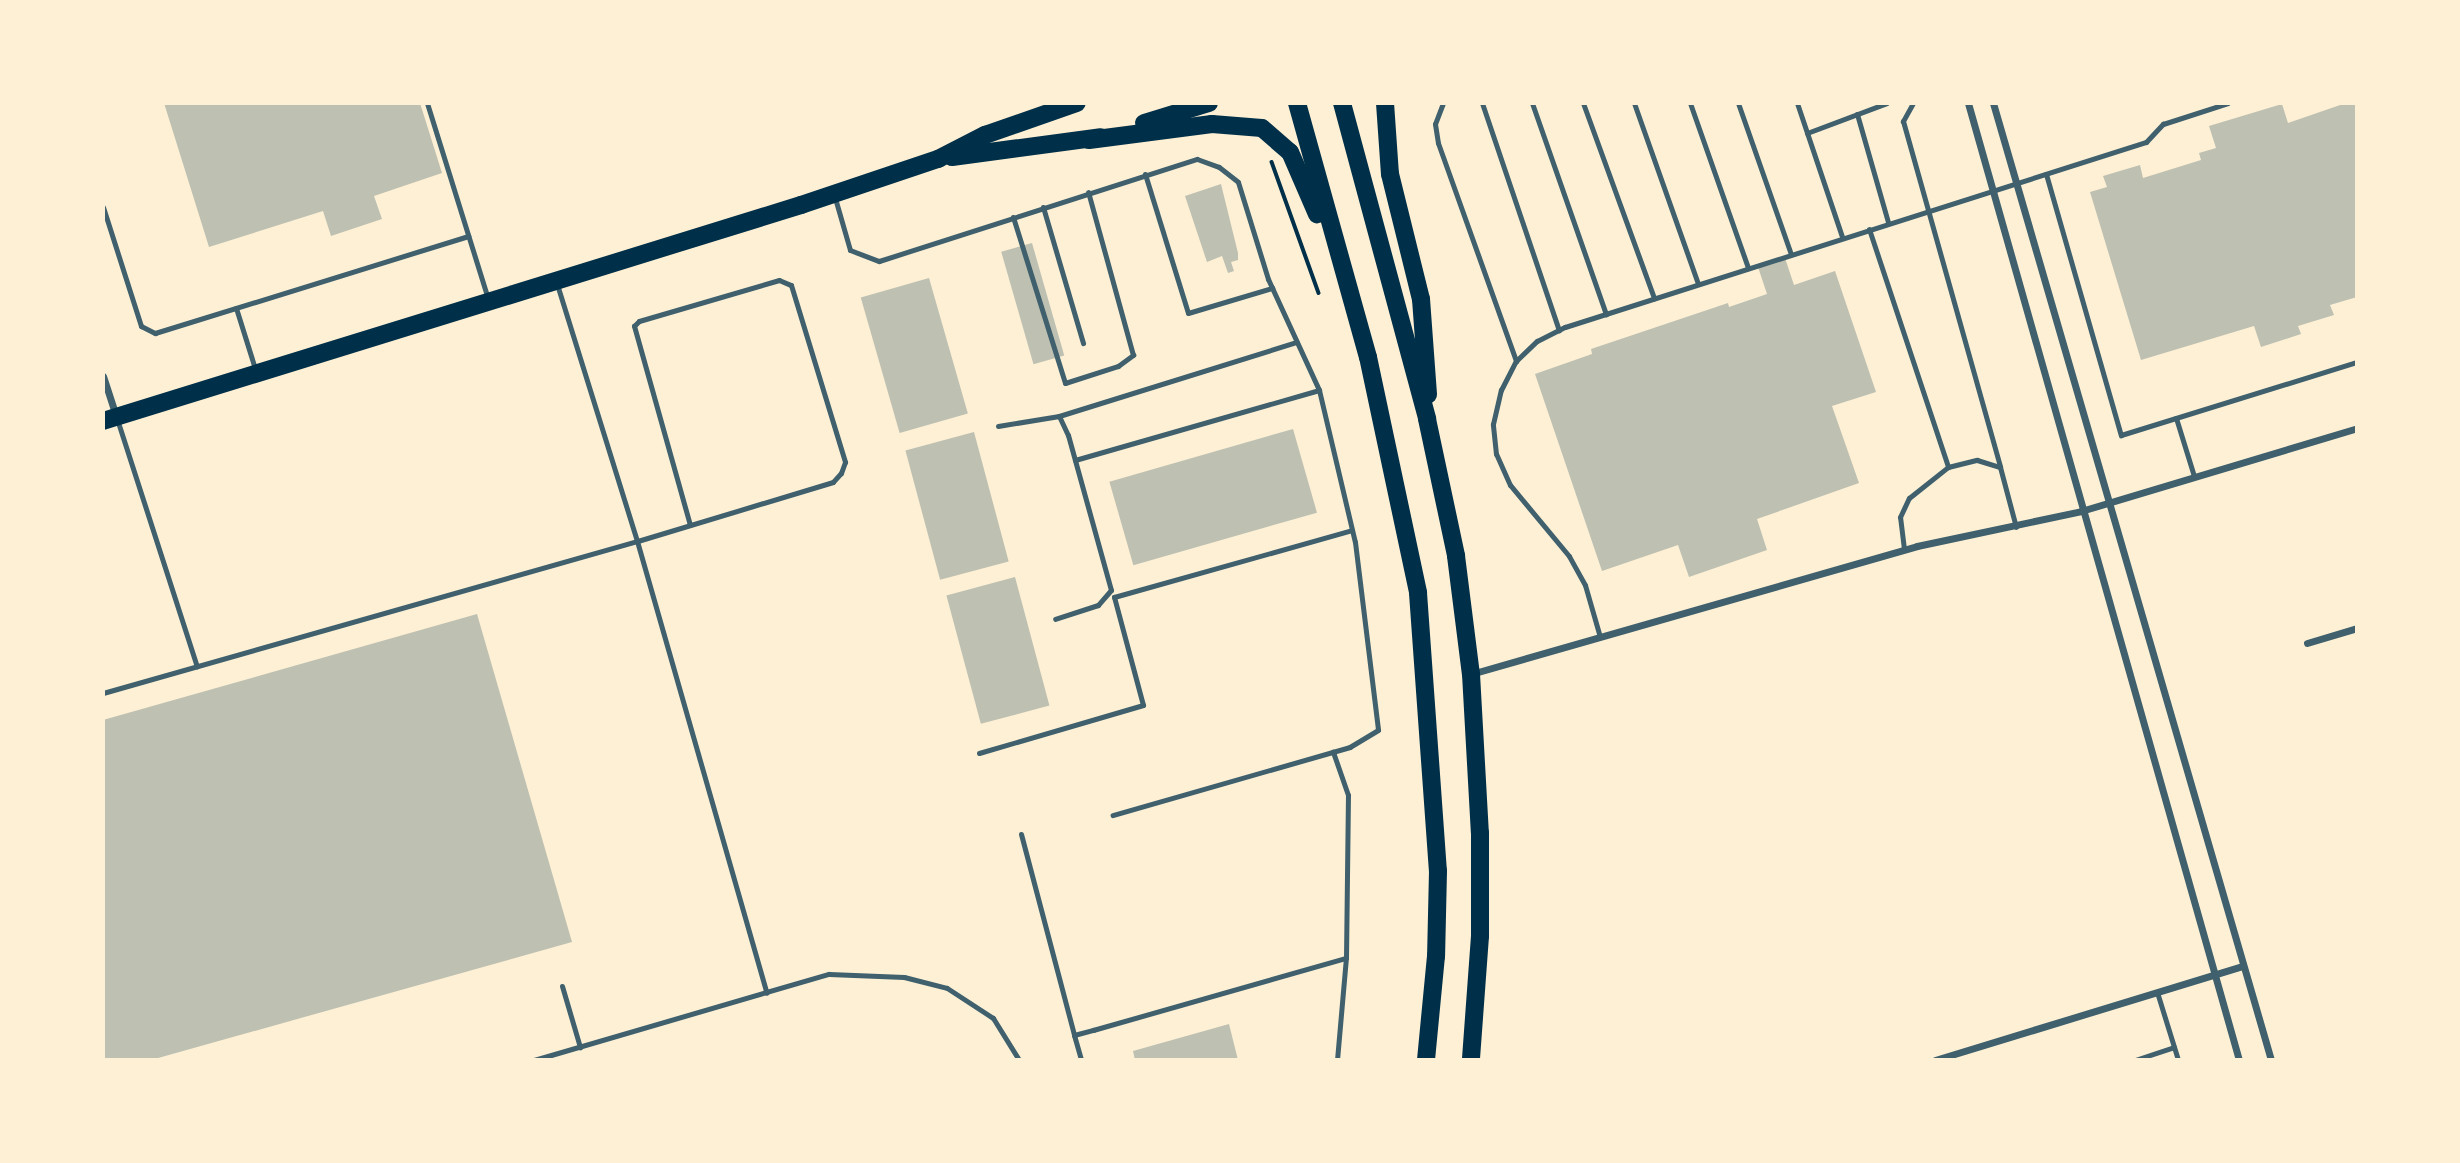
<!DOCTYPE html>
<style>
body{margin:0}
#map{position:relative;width:2460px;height:1163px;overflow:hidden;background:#fdf0d5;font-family:Poppins,sans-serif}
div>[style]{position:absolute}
.building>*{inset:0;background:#bec0b2;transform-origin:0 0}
.path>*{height:3.5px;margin:-1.75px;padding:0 1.75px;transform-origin:1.75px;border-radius:1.75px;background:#003049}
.service>*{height:5px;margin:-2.5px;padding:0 2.5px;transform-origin:2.5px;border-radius:2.5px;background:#3f606c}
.minor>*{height:7px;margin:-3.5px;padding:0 3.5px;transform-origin:3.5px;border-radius:3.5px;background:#3f606c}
.primary>*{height:18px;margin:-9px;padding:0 9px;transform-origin:9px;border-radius:9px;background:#003049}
span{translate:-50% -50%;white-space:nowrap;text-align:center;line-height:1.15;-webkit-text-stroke:5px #fdf0d5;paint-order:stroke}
.frame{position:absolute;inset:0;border:105px solid #fdf0d5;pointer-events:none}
</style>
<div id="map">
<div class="building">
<i style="clip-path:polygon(164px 103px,420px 103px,442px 173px,374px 196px,382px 219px,331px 236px,323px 211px,209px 247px)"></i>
<i style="clip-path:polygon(2346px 103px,2357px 103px,2357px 297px,2330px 305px,2334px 315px,2298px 326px,2301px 334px,2261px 347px,2254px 326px,2141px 360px,2090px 192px,2107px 187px,2103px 176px,2140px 165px,2143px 178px,2201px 160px,2199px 153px,2216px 148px,2209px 126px,2282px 104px,2288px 123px)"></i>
<i style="clip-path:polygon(1221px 184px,1238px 253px,1238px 260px,1231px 262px,1234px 271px,1228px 273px,1222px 256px,1207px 262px,1185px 196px)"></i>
<i style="left:1032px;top:243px;width:117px;height:32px;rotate:74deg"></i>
<i style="clip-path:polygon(1785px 258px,1794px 285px,1835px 271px,1876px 392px,1832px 406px,1859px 483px,1757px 519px,1767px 550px,1689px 577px,1678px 545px,1602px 571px,1535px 374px,1592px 354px,1591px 349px,1728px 303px,1729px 307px,1767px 294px,1758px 267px)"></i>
<i style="left:929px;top:278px;width:141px;height:71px;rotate:74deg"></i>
<i style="left:1293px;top:429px;width:87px;height:191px;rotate:74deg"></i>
<i style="left:974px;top:432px;width:134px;height:71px;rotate:75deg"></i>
<i style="left:1015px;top:577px;width:133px;height:71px;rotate:75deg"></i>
<i style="clip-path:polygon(477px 614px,572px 942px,151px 1060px,103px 1060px,103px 720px)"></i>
<i style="clip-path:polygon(1229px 1024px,1238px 1060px,1135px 1060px,1133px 1051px)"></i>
</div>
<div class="path">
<i style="left:1272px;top:162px;width:139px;rotate:70.3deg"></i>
</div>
<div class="service">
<i style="left:427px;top:103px;width:205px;rotate:72.7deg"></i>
<i style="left:1443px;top:103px;width:22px;rotate:111deg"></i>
<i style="left:1435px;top:124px;width:19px;rotate:81deg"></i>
<i style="left:1438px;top:143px;width:232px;rotate:70.3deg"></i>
<i style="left:1482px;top:103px;width:240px;rotate:71.3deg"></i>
<i style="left:1532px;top:103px;width:224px;rotate:70.7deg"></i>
<i style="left:1583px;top:103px;width:208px;rotate:70deg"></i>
<i style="left:1634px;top:103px;width:192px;rotate:70.5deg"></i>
<i style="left:1690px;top:103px;width:175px;rotate:70.6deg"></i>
<i style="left:1738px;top:103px;width:160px;rotate:70.7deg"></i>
<i style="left:1797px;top:103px;width:141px;rotate:71.4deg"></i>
<i style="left:1913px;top:103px;width:21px;rotate:119deg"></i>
<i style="left:1903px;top:121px;width:359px;rotate:74.3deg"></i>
<i style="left:1857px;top:114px;width:112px;rotate:74deg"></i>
<i style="left:1807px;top:133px;width:85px;rotate:-20.6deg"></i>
<i style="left:1145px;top:174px;width:145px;rotate:72.8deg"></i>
<i style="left:1188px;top:313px;width:88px;rotate:-16.6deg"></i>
<i style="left:2046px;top:174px;width:272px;rotate:74deg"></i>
<i style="left:2121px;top:435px;width:247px;rotate:-17.2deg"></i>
<i style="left:835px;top:198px;width:54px;rotate:73.9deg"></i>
<i style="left:850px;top:250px;width:31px;rotate:21deg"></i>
<i style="left:879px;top:261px;width:334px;rotate:-17.8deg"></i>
<i style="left:1197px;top:159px;width:23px;rotate:20deg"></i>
<i style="left:1219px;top:167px;width:24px;rotate:38deg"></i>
<i style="left:1238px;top:182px;width:102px;rotate:72.8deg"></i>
<i style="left:1268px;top:279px;width:122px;rotate:65.3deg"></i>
<i style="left:1319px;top:390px;width:156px;rotate:76.7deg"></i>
<i style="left:1355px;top:542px;width:189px;rotate:83deg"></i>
<i style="left:1378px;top:730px;width:33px;rotate:149deg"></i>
<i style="left:1350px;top:747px;width:247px;rotate:164deg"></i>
<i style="left:103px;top:207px;width:125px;rotate:72.3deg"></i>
<i style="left:141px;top:326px;width:16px;rotate:27deg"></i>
<i style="left:155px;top:333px;width:328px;rotate:-17.2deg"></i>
<i style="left:1043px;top:207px;width:142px;rotate:73.6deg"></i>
<i style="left:1013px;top:217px;width:174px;rotate:72.6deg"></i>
<i style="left:1065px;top:383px;width:56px;rotate:-17.8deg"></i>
<i style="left:1118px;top:366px;width:19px;rotate:-36deg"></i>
<i style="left:1133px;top:355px;width:169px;rotate:-105.4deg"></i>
<i style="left:1869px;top:229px;width:251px;rotate:71.6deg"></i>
<i style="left:236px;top:308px;width:67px;rotate:72.6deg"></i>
<i style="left:1059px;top:416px;width:249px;rotate:-17.3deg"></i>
<i style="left:2176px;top:418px;width:61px;rotate:72.8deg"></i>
<i style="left:117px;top:419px;width:260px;rotate:72.1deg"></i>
<i style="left:998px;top:426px;width:62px;rotate:-9.3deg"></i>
<i style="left:1059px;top:416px;width:21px;rotate:65deg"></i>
<i style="left:1068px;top:435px;width:161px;rotate:74.5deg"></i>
<i style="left:1111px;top:590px;width:20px;rotate:131deg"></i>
<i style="left:1098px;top:605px;width:45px;rotate:162deg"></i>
<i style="left:1075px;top:460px;width:254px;rotate:-16deg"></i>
<i style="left:690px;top:525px;width:207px;rotate:-105.7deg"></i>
<i style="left:634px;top:326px;width:7px;rotate:-45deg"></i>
<i style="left:639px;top:321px;width:146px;rotate:-16.3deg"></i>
<i style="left:779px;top:280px;width:13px;rotate:23deg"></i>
<i style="left:791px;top:285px;width:185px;rotate:73deg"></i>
<i style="left:845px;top:462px;width:12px;rotate:110deg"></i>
<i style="left:841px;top:473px;width:12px;rotate:132deg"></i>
<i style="left:833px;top:482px;width:205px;rotate:163.2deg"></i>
<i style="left:637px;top:541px;width:470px;rotate:74deg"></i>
<i style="left:1904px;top:549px;width:32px;rotate:-97deg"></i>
<i style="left:1900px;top:517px;width:21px;rotate:-65deg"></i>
<i style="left:1909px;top:498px;width:50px;rotate:-38.5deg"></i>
<i style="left:1948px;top:467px;width:30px;rotate:-14deg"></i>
<i style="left:1977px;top:460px;width:24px;rotate:17deg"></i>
<i style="left:2000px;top:467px;width:62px;rotate:75.1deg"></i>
<i style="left:1114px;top:597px;width:247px;rotate:-15.7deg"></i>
<i style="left:1600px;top:637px;width:54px;rotate:-106.1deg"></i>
<i style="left:1585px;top:585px;width:33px;rotate:-119deg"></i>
<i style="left:1569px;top:556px;width:92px;rotate:-129.7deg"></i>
<i style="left:1510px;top:485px;width:34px;rotate:-114deg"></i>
<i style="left:1496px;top:454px;width:30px;rotate:-96deg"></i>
<i style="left:1493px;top:424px;width:35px;rotate:-77deg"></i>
<i style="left:1501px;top:390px;width:33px;rotate:-63deg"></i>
<i style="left:1516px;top:361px;width:29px;rotate:-44deg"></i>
<i style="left:1537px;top:341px;width:31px;rotate:-27deg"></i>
<i style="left:1565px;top:327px;width:610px;rotate:-17.66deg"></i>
<i style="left:2146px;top:142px;width:25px;rotate:-47deg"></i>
<i style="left:2163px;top:124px;width:68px;rotate:-17.9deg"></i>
<i style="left:103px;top:693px;width:555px;rotate:-15.89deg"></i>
<i style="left:637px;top:541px;width:269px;rotate:-107.3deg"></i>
<i style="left:979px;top:753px;width:171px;rotate:-16.3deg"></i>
<i style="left:1143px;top:705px;width:112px;rotate:-105deg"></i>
<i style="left:1021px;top:834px;width:208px;rotate:75.2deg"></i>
<i style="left:1074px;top:1035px;width:20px;rotate:-15deg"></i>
<i style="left:1093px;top:1030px;width:263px;rotate:-15.9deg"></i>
<i style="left:1346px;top:958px;width:163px;rotate:-89.3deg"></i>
<i style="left:1348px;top:795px;width:46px;rotate:-109.2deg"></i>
<i style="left:562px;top:986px;width:64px;rotate:73.6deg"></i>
<i style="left:2157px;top:992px;width:71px;rotate:72.8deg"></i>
<i style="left:1074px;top:1035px;width:26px;rotate:74deg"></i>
<i style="left:534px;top:1060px;width:307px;rotate:-16.3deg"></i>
<i style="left:829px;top:974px;width:75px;rotate:2.3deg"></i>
<i style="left:904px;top:977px;width:44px;rotate:14.3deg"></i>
<i style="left:947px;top:988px;width:55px;rotate:33.1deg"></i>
<i style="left:993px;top:1018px;width:49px;rotate:58.2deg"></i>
<i style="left:1337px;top:1060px;width:102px;rotate:-85deg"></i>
<i style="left:2135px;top:1060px;width:41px;rotate:-18.4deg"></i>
</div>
<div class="minor">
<i style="left:1968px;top:103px;width:995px;rotate:74.19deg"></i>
<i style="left:1993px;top:103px;width:997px;rotate:73.8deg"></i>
<i style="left:103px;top:376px;width:42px;rotate:72deg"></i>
<i style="left:2307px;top:643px;width:52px;rotate:-16.7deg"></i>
<i style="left:1471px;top:674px;width:464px;rotate:-16deg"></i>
<i style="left:1917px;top:546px;width:168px;rotate:-12deg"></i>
<i style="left:2081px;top:511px;width:288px;rotate:-16.7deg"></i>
<i style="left:1935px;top:1060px;width:322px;rotate:-17deg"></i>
</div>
<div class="primary">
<i style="left:1297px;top:103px;width:264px;rotate:74.4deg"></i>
<i style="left:1368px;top:357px;width:241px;rotate:78deg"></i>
<i style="left:1418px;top:593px;width:279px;rotate:85.9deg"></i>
<i style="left:1438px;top:871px;width:85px;rotate:91.3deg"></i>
<i style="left:1436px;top:956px;width:104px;rotate:95.5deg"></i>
<i style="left:1342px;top:103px;width:327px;rotate:74.9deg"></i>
<i style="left:1427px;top:419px;width:140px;rotate:78deg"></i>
<i style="left:1456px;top:556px;width:119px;rotate:82.8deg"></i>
<i style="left:1471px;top:674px;width:159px;rotate:86.8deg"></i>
<i style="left:1480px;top:833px;width:103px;rotate:90deg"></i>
<i style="left:1480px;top:936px;width:124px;rotate:94.2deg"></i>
<i style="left:1385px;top:103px;width:71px;rotate:86deg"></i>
<i style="left:1390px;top:174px;width:129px;rotate:76.1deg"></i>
<i style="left:1421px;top:299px;width:96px;rotate:85.8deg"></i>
<i style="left:1144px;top:123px;width:68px;rotate:-17.1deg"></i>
<i style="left:1089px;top:140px;width:124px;rotate:-7.4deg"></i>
<i style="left:1212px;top:124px;width:50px;rotate:4.6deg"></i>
<i style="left:1262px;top:128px;width:37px;rotate:41deg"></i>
<i style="left:1290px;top:152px;width:68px;rotate:66.5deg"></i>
<i style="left:952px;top:157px;width:150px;rotate:-7.6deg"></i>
<i style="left:103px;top:421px;width:731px;rotate:-17.19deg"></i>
<i style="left:801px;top:205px;width:145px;rotate:-18.6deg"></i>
<i style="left:938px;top:159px;width:53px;rotate:-27.1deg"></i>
<i style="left:985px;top:135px;width:97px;rotate:-19.2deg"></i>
</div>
<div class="frame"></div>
</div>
